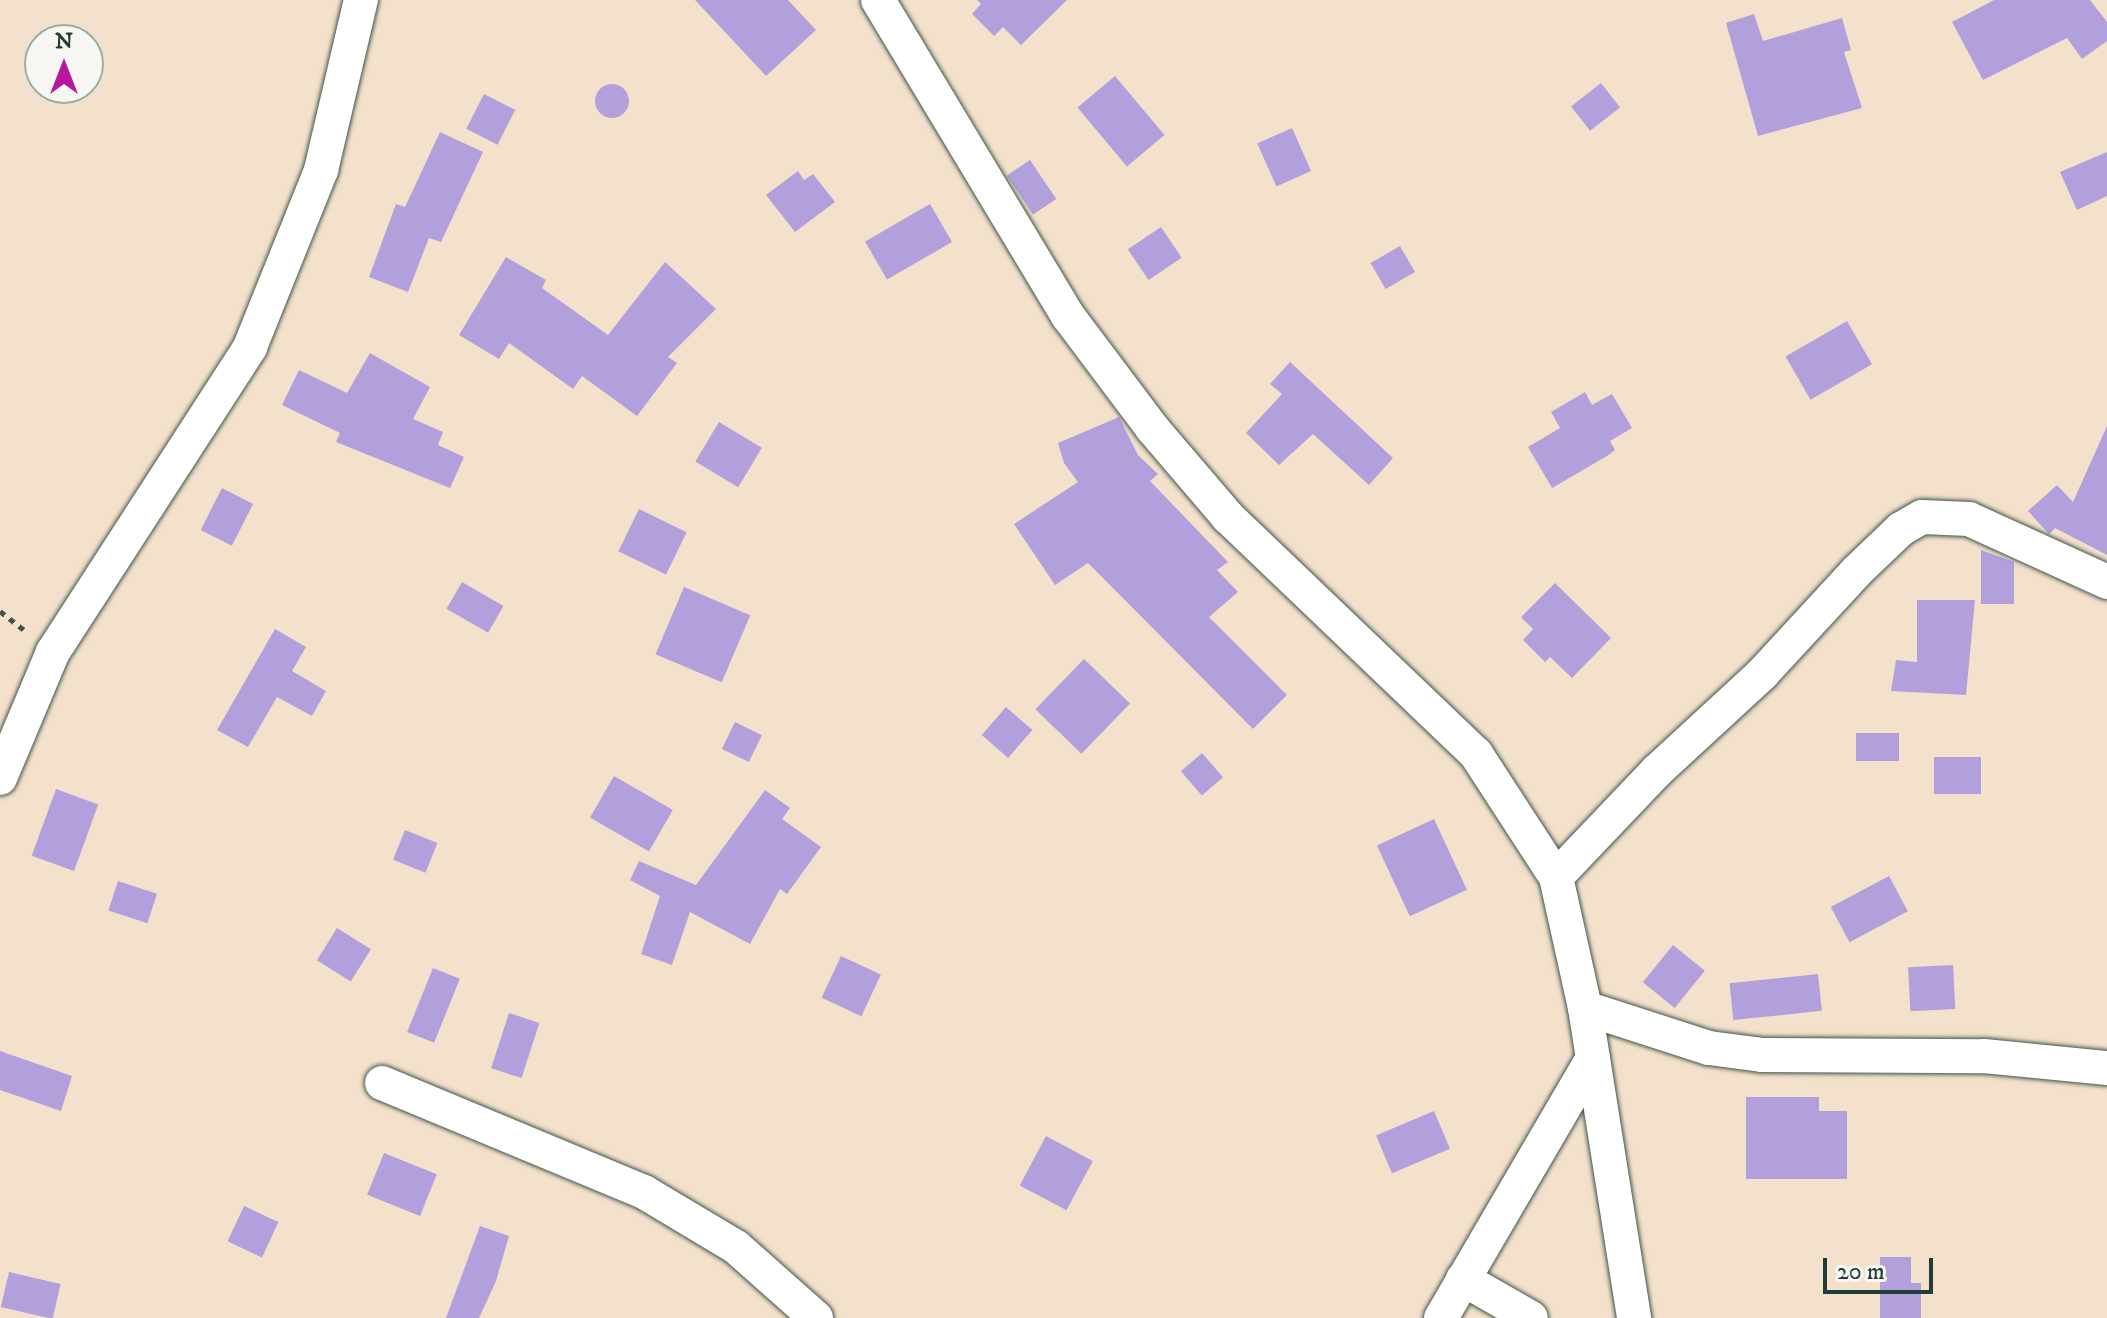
<!DOCTYPE html>
<style>
body{margin:0}
#map{position:relative;width:2107px;height:1318px;overflow:hidden;background:#f4e1cb;font-family:"IM FELL DW Pica",serif}
div>[style]{position:absolute}
.building>*{inset:0;background:#b2a0dd;transform-origin:0 0}
.round{border-radius:50%}
.path>*{height:5px;margin-top:-2.5px;transform-origin:0;background:repeating-linear-gradient(90deg,#3f564b 0 6px,transparent 0 12px)}
.roads{filter:drop-shadow(0 0 2px #3f564b) drop-shadow(0 0 2px #3f564b)}
.street>*{height:34px;margin:-17px;padding:0 17px;transform-origin:17px;border-radius:17px;background:#fff}
span{translate:-50% -50%;white-space:nowrap;text-align:center;line-height:1.15;-webkit-text-stroke:7px #f6f6f2;paint-order:stroke}
.north{position:absolute;left:24px;top:24px;width:80px;height:80px;box-sizing:border-box;background:#f6f6f2;border:2px solid #a0aca6;border-radius:50%;rotate:0deg;font-size:22px;font-weight:700;line-height:32px;text-align:center;color:#1f3d34}
.north::after{content:'';display:block;margin:auto;width:28px;height:36px;background:#b5179e;clip-path:polygon(50% 0,100% 100%,50% 72%,0 100%)}
.scale{position:absolute;left:1823px;top:1258px;width:110px;height:36px;box-sizing:border-box;border:4px solid #1f3d34;border-top:0;padding-left:10px;font-size:24px;line-height:28px;white-space:nowrap;color:#1f3d34;-webkit-text-stroke:6px #f6f6f2;paint-order:stroke}
</style>
<div id="map">
<div class="building">
<i style="clip-path:polygon(695px 0,788px 0,816px 30px,766px 76px)"></i>
<i style="clip-path:polygon(977px 0,1067px 0,1021px 45px,1003px 27px,994px 36px,972px 14px,981px 4px)"></i>
<i style="clip-path:polygon(1994px 0,2090px 0,2107px 22px,2107px 41px,2082px 59px,2067px 38px,1983px 80px,1952px 22px)"></i>
<i style="clip-path:polygon(1754px 14px,1763px 41px,1842px 18px,1851px 50px,1844px 52px,1862px 108px,1758px 136px,1726px 23px)"></i>
<i style="left:1115px;top:76px;width:77px;height:49px;rotate:50deg"></i>
<i style="left:1601px;top:83px;width:31px;height:38px;rotate:52deg"></i>
<i class="round" style="left:595px;top:84px;width:34px;height:34px"></i>
<i style="left:484px;top:94px;width:35px;height:39px;rotate:27deg"></i>
<i style="left:1292px;top:128px;width:47px;height:38px;rotate:66deg"></i>
<i style="clip-path:polygon(440px 132px,483px 152px,441px 242px,429px 238px,408px 292px,369px 277px,396px 204px,405px 207px)"></i>
<i style="clip-path:polygon(2107px 152px,2107px 196px,2077px 210px,2060px 172px)"></i>
<i style="left:1030px;top:160px;width:47px;height:28px;rotate:56deg"></i>
<i style="clip-path:polygon(798px 171px,804px 180px,813px 174px,835px 202px,795px 232px,766px 195px)"></i>
<i style="left:930px;top:204px;width:44px;height:75px;rotate:60deg"></i>
<i style="left:1161px;top:227px;width:37px;height:40px;rotate:56deg"></i>
<i style="left:1400px;top:246px;width:30px;height:34px;rotate:60deg"></i>
<i style="clip-path:polygon(506px 257px,546px 280px,542px 288px,608px 335px,665px 262px,716px 309px,668px 357px,677px 363px,637px 416px,582px 376px,573px 389px,509px 343px,499px 359px,459px 335px)"></i>
<i style="left:1847px;top:321px;width:50px;height:71px;rotate:60deg"></i>
<i style="clip-path:polygon(370px 353px,430px 387px,413px 419px,443px 432px,438px 445px,464px 457px,450px 488px,336px 442px,340px 433px,282px 405px,299px 370px,347px 393px)"></i>
<i style="clip-path:polygon(1290px 362px,1393px 458px,1369px 485px,1313px 434px,1279px 465px,1246px 433px,1282px 394px,1270px 384px)"></i>
<i style="clip-path:polygon(1585px 392px,1592px 405px,1612px 394px,1632px 428px,1610px 441px,1615px 450px,1607px 456px,1552px 488px,1528px 447px,1560px 428px,1551px 412px)"></i>
<i style="clip-path:polygon(1119px 417px,1138px 455px,1158px 474px,1150px 481px,1228px 562px,1217px 570px,1238px 592px,1209px 617px,1287px 695px,1253px 729px,1088px 563px,1055px 585px,1014px 524px,1078px 482px,1064px 463px,1058px 443px)"></i>
<i style="left:719px;top:422px;width:50px;height:46px;rotate:31deg"></i>
<i style="clip-path:polygon(2107px 426px,2107px 555px,2055px 528px,2049px 534px,2028px 511px,2057px 485px,2073px 502px)"></i>
<i style="left:222px;top:488px;width:35px;height:47px;rotate:27deg"></i>
<i style="left:639px;top:509px;width:53px;height:47px;rotate:26deg"></i>
<i style="clip-path:polygon(1981px 550px,2014px 562px,2014px 604px,1981px 604px)"></i>
<i style="left:462px;top:582px;width:48px;height:31px;rotate:30deg"></i>
<i style="clip-path:polygon(1555px 583px,1611px 638px,1572px 678px,1550px 657px,1545px 662px,1523px 640px,1533px 629px,1521px 617px)"></i>
<i style="left:684px;top:587px;width:72px;height:73px;rotate:23deg"></i>
<i style="clip-path:polygon(1917px 600px,1975px 600px,1966px 695px,1891px 691px,1896px 660px,1917px 662px)"></i>
<i style="clip-path:polygon(275px 629px,306px 647px,292px 671px,326px 691px,312px 716px,277px 697px,248px 747px,217px 730px)"></i>
<i style="left:1084px;top:659px;width:64px;height:70px;rotate:44deg"></i>
<i style="left:1006px;top:707px;width:35px;height:37px;rotate:41deg"></i>
<i style="left:735px;top:722px;width:30px;height:30px;rotate:26deg"></i>
<i style="left:1856px;top:733px;width:43px;height:28px"></i>
<i style="left:1202px;top:753px;width:32px;height:28px;rotate:49deg"></i>
<i style="left:1934px;top:757px;width:47px;height:37px"></i>
<i style="left:614px;top:776px;width:68px;height:48px;rotate:30deg"></i>
<i style="left:56px;top:789px;width:45px;height:71px;rotate:20deg"></i>
<i style="clip-path:polygon(765px 790px,790px 808px,782px 819px,821px 847px,787px 894px,780px 889px,750px 944px,690px 912px,672px 965px,641px 954px,660px 896px,630px 880px,639px 861px,696px 885px)"></i>
<i style="left:1434px;top:819px;width:78px;height:63px;rotate:65deg"></i>
<i style="left:405px;top:830px;width:35px;height:32px;rotate:22deg"></i>
<i style="left:1889px;top:876px;width:40px;height:66px;rotate:62deg"></i>
<i style="left:118px;top:881px;width:41px;height:31px;rotate:18deg"></i>
<i style="left:337px;top:928px;width:40px;height:38px;rotate:32deg"></i>
<i style="left:1673px;top:945px;width:41px;height:48px;rotate:39deg"></i>
<i style="left:841px;top:956px;width:44px;height:46px;rotate:25deg"></i>
<i style="left:1953px;top:965px;width:44px;height:45px;rotate:87deg"></i>
<i style="left:433px;top:968px;width:29px;height:69px;rotate:22deg"></i>
<i style="left:1818px;top:974px;width:37px;height:89px;rotate:84deg"></i>
<i style="left:509px;top:1013px;width:32px;height:58px;rotate:18deg"></i>
<i style="clip-path:polygon(0 1051px,72px 1076px,61px 1111px,0 1090px)"></i>
<i style="clip-path:polygon(1746px 1097px,1819px 1097px,1819px 1111px,1847px 1111px,1847px 1179px,1746px 1179px)"></i>
<i style="left:1434px;top:1111px;width:41px;height:63px;rotate:67deg"></i>
<i style="left:1046px;top:1136px;width:53px;height:56px;rotate:28deg"></i>
<i style="left:384px;top:1153px;width:57px;height:45px;rotate:22deg"></i>
<i style="left:244px;top:1206px;width:38px;height:39px;rotate:25deg"></i>
<i style="clip-path:polygon(480px 1226px,509px 1236px,496px 1281px,479px 1318px,446px 1318px)"></i>
<i style="clip-path:polygon(1880px 1257px,1911px 1257px,1911px 1283px,1921px 1283px,1921px 1318px,1880px 1318px)"></i>
<i style="left:9px;top:1272px;width:53px;height:36px;rotate:13deg"></i>
</div>
<div class="path">
<i style="left:0;top:611px;width:34px;rotate:38deg"></i>
</div>
<div class="roads">
<div class="street">
<i style="left:878px;top:0;width:369px;rotate:59deg"></i>
<i style="left:1068px;top:316px;width:140px;rotate:53.1deg"></i>
<i style="left:1152px;top:428px;width:117px;rotate:49.5deg"></i>
<i style="left:1228px;top:517px;width:343px;rotate:43.7deg"></i>
<i style="left:1476px;top:754px;width:147px;rotate:57deg"></i>
<i style="left:1556px;top:877px;width:134px;rotate:77.5deg"></i>
<i style="left:1585px;top:1008px;width:314px;rotate:81deg"></i>
<i style="left:0;top:778px;width:137px;rotate:-67.2deg"></i>
<i style="left:53px;top:652px;width:363px;rotate:-57.1deg"></i>
<i style="left:250px;top:347px;width:191px;rotate:-68.1deg"></i>
<i style="left:321px;top:170px;width:175px;rotate:-76.8deg"></i>
<i style="left:1556px;top:877px;width:148px;rotate:-46.4deg"></i>
<i style="left:1658px;top:770px;width:142px;rotate:-42.7deg"></i>
<i style="left:1762px;top:674px;width:140px;rotate:-47.3deg"></i>
<i style="left:1857px;top:571px;width:61px;rotate:-43.7deg"></i>
<i style="left:1901px;top:529px;width:24px;rotate:-30deg"></i>
<i style="left:1922px;top:517px;width:47px;rotate:2.4deg"></i>
<i style="left:1969px;top:519px;width:152px;rotate:24.5deg"></i>
<i style="left:1585px;top:1008px;width:130px;rotate:17.9deg"></i>
<i style="left:1709px;top:1048px;width:53px;rotate:7.5deg"></i>
<i style="left:1762px;top:1055px;width:222px;rotate:0.3deg"></i>
<i style="left:1984px;top:1056px;width:124px;rotate:5.6deg"></i>
<i style="left:382px;top:1083px;width:284px;rotate:22.6deg"></i>
<i style="left:644px;top:1192px;width:107px;rotate:30.9deg"></i>
<i style="left:736px;top:1247px;width:107px;rotate:41.6deg"></i>
<i style="left:1463px;top:1279px;width:78px;rotate:29.8deg"></i>
<i style="left:1441px;top:1318px;width:301px;rotate:-59.7deg"></i>
</div>
</div>
<div class="north">N</div>
<div class="scale">20 m</div>
</div>
